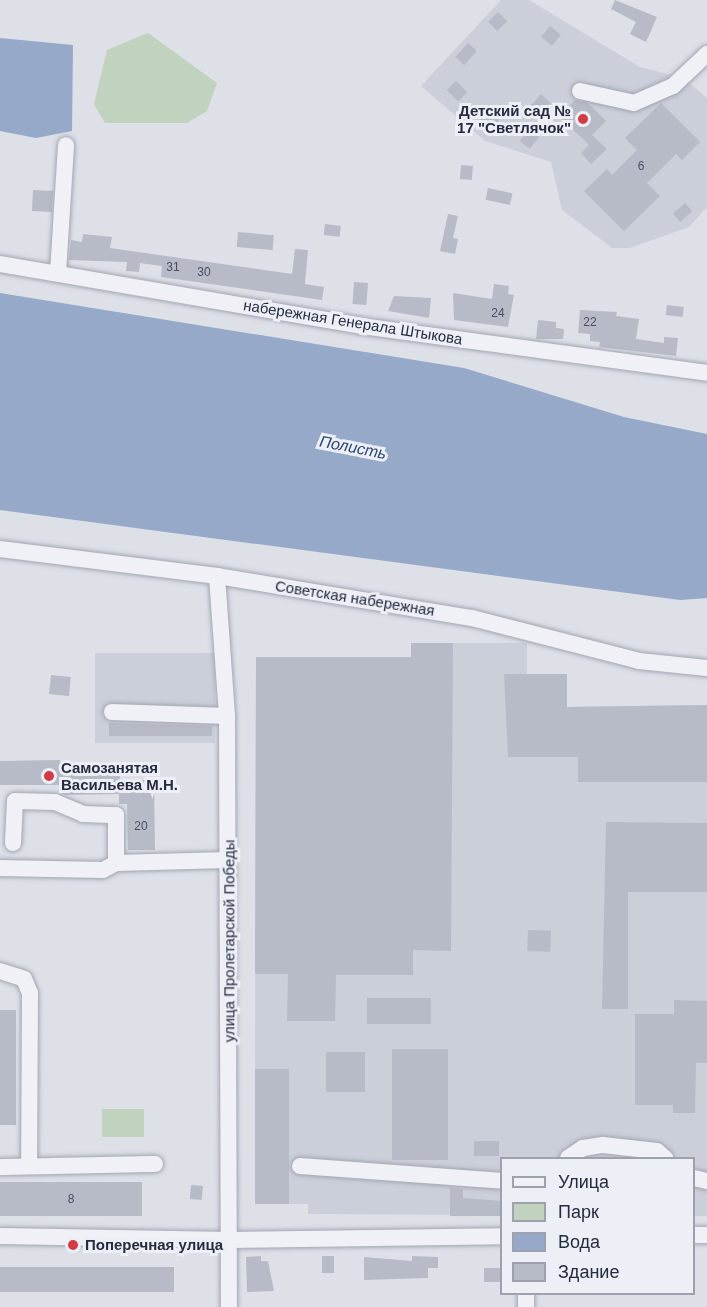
<!DOCTYPE html>
<meta charset="utf-8">
<style>
body{margin:0}
#map{position:relative;width:707px;height:1307px;overflow:hidden;background:#dde0e7;font-family:Helvetica,sans-serif}
div>[style]{position:absolute}
.built>*{inset:0;background:#cbcfda;transform-origin:0 0}
.green>*{inset:0;background:#c1d2be;transform-origin:0 0}
.water>*{inset:0;background:#96a9c9}
.building>*{inset:0;background:#b7bbc7;transform-origin:0 0}
.roads{filter:drop-shadow(0 0 2px #a2a6b1) drop-shadow(0 0 2px #a2a6b1)}
.minor>*{height:16px;margin:-8px;padding:0 8px;transform-origin:8px;border-radius:8px;background:#f0f1f6}
.dots>*{width:16px;height:16px;translate:-50% -50%;box-sizing:border-box;border:3px solid #eceff5;border-radius:50%}
span{translate:-50% -50%;white-space:nowrap;text-align:center;line-height:1.15;-webkit-text-stroke:6px #eceff5;paint-order:stroke}
.number-label{font-size:12px;color:#4a5061}
.number-label span{-webkit-text-stroke-width:0}
.poi-label{font-size:15px;color:#262c3f;font-weight:700}
.right{translate:-100% -50%;text-align:right}
.left{translate:0 -50%;text-align:left}
.street-label{font-size:15px;color:#262c3f}
.water-label{font-size:16px;color:#2f4674;font-style:italic}
.legend{position:absolute;left:500px;top:1157px;width:195px;height:138px;box-sizing:border-box;background:#eceff5;border:2px solid #9da1ac;margin:0;padding:8px 10px;list-style:none;font-size:18px;color:#262c3f}
.legend li{display:flex;align-items:center;gap:12px;height:30px}
.legend b{width:30px;border:2px solid #9da1ac}
</style>
<div id="map">
<div class="built">
<i style="clip-path:polygon(501px 0,529px 0,640px 67px,684px 78px,707px 98px,707px 207px,689px 227px,630px 248px,612px 248px,562px 210px,551px 162px,485px 141px,421px 86px)"></i>
<i style="clip-path:polygon(411px 643px,527px 643px,527px 674px,567px 674px,567px 707px,707px 705px,707px 1216px,694px 1216px,694px 1158px,502px 1158px,501px 1215px,308px 1214px,308px 1204px,289px 1204px,289px 1070px,255px 1069px,256px 657px,411px 657px)"></i>
<i style="left:95px;top:653px;width:120px;height:90px"></i>
</div>
<div class="green">
<i style="clip-path:polygon(148px 33px,217px 83px,207px 111px,187px 123px,105px 123px,94px 104px,107px 50px)"></i>
<i style="left:102px;top:1109px;width:42px;height:28px"></i>
</div>
<div class="water">
<i style="clip-path:polygon(0 38px,73px 45px,72px 131px,36px 138px,0 131px)"></i>
<i style="clip-path:polygon(0 293px,464px 368px,624px 417px,707px 434px,707px 598px,680px 600px,0 510px)"></i>
</div>
<div class="building">
<i style="clip-path:polygon(615px 0,657px 17px,646px 42px,630px 34px,636px 22px,611px 9px)"></i>
<i style="left:498px;top:12px;width:13px;height:14px;rotate:45deg"></i>
<i style="left:550px;top:26px;width:14px;height:14px;rotate:39deg"></i>
<i style="left:468px;top:43px;width:12px;height:19px;rotate:42deg"></i>
<i style="left:456px;top:81px;width:16px;height:13px;rotate:45deg"></i>
<i style="left:541px;top:94px;width:13px;height:15px;rotate:42deg"></i>
<i style="clip-path:polygon(575px 100px,588px 103px,606px 121px,592px 135px,607px 149px,591px 164px,581px 153px,589px 145px,559px 116px)"></i>
<i style="clip-path:polygon(661px 103px,700px 142px,682px 160px,676px 154px,647px 183px,660px 196px,624px 231px,584px 191px,607px 169px,612px 175px,637px 150px,625px 138px)"></i>
<i style="left:488px;top:110px;width:15px;height:12px;rotate:42deg"></i>
<i style="left:529px;top:129px;width:13px;height:15px;rotate:39deg"></i>
<i style="left:461px;top:165px;width:12px;height:14px;rotate:5deg"></i>
<i style="left:488px;top:188px;width:25px;height:12px;rotate:12deg"></i>
<i style="left:33px;top:190px;width:20px;height:21px;rotate:3deg"></i>
<i style="left:685px;top:203px;width:11px;height:16px;rotate:49deg"></i>
<i style="clip-path:polygon(448px 214px,458px 216px,453px 238px,458px 239px,455px 254px,440px 251px)"></i>
<i style="left:325px;top:224px;width:16px;height:11px;rotate:7deg"></i>
<i style="left:238px;top:232px;width:36px;height:15px;rotate:5deg"></i>
<i style="clip-path:polygon(83px 234px,112px 237px,110px 248px,292px 274px,295px 249px,308px 250px,305px 284px,324px 287px,322px 300px,161px 277px,162px 266px,140px 263px,139px 272px,126px 271px,127px 262px,69px 260px,71px 240px,82px 242px)"></i>
<i style="left:354px;top:282px;width:14px;height:22px;rotate:4deg"></i>
<i style="clip-path:polygon(494px 284px,509px 286px,508px 294px,514px 295px,508px 327px,454px 320px,453px 293px,492px 299px)"></i>
<i style="clip-path:polygon(394px 296px,431px 298px,429px 318px,388px 311px)"></i>
<i style="left:667px;top:305px;width:17px;height:10px;rotate:7deg"></i>
<i style="clip-path:polygon(580px 310px,617px 312px,616px 316px,639px 319px,636px 339px,664px 343px,664px 337px,678px 338px,676px 356px,599px 347px,600px 342px,590px 341px,590px 334px,578px 333px)"></i>
<i style="clip-path:polygon(538px 320px,556px 322px,556px 328px,564px 329px,563px 339px,536px 339px)"></i>
<i style="clip-path:polygon(411px 643px,453px 643px,451px 951px,413px 950px,413px 975px,336px 975px,335px 1021px,287px 1021px,288px 974px,255px 974px,256px 657px,411px 657px)"></i>
<i style="clip-path:polygon(504px 674px,567px 674px,567px 707px,707px 705px,707px 782px,578px 782px,578px 757px,508px 757px)"></i>
<i style="left:51px;top:675px;width:20px;height:19px;rotate:6deg"></i>
<i style="clip-path:polygon(109px 723px,212px 726px,212px 736px,109px 736px)"></i>
<i style="clip-path:polygon(60px 760px,60px 771px,120px 770px,120px 780px,154px 780px,155px 850px,128px 850px,127px 804px,119px 804px,119px 794px,65px 795px,59px 792px,59px 785px,0 785px,0 761px)"></i>
<i style="clip-path:polygon(606px 822px,707px 823px,707px 892px,628px 892px,628px 1009px,602px 1009px)"></i>
<i style="left:528px;top:930px;width:23px;height:21px;rotate:2deg"></i>
<i style="left:367px;top:998px;width:64px;height:26px"></i>
<i style="clip-path:polygon(674px 1000px,707px 1001px,707px 1063px,696px 1063px,695px 1113px,673px 1113px,673px 1105px,635px 1105px,635px 1014px,674px 1014px)"></i>
<i style="left:0;top:1010px;width:16px;height:115px"></i>
<i style="left:392px;top:1049px;width:56px;height:111px"></i>
<i style="left:326px;top:1052px;width:39px;height:40px"></i>
<i style="left:255px;top:1069px;width:34px;height:135px"></i>
<i style="left:474px;top:1141px;width:25px;height:15px"></i>
<i style="left:142px;top:1182px;width:34px;height:142px;rotate:90deg"></i>
<i style="left:191px;top:1185px;width:12px;height:14px;rotate:5deg"></i>
<i style="clip-path:polygon(450px 1188px,463px 1189px,463px 1198px,501px 1201px,501px 1216px,450px 1216px)"></i>
<i style="clip-path:polygon(261px 1256px,261px 1261px,268px 1261px,274px 1291px,247px 1292px,246px 1257px)"></i>
<i style="left:322px;top:1256px;width:12px;height:17px"></i>
<i style="clip-path:polygon(412px 1256px,438px 1257px,438px 1268px,428px 1268px,428px 1278px,364px 1280px,364px 1257px,412px 1261px)"></i>
<i style="left:0;top:1267px;width:174px;height:25px"></i>
<i style="left:484px;top:1268px;width:17px;height:14px"></i>
</div>
<div class="roads">
<div class="minor">
<i style="left:580px;top:91px;width:55px;rotate:12.5deg"></i>
<i style="left:634px;top:103px;width:43px;rotate:-23.6deg"></i>
<i style="left:673px;top:86px;width:47px;rotate:-43.3deg"></i>
<i style="left:0;top:264px;width:366px;rotate:9.7deg"></i>
<i style="left:361px;top:326px;width:349px;rotate:7.7deg"></i>
<i style="left:58px;top:273px;width:128px;rotate:-86.4deg"></i>
<i style="left:0;top:549px;width:219px;rotate:7.1deg"></i>
<i style="left:217px;top:576px;width:258px;rotate:9.4deg"></i>
<i style="left:472px;top:618px;width:172px;rotate:14.4deg"></i>
<i style="left:639px;top:661px;width:68px;rotate:5.9deg"></i>
<i style="left:217px;top:576px;width:140px;rotate:85.9deg"></i>
<i style="left:227px;top:716px;width:591px;rotate:89.81deg"></i>
<i style="left:112px;top:712px;width:115px;rotate:2deg"></i>
<i style="left:13px;top:843px;width:42px;rotate:-87.3deg"></i>
<i style="left:15px;top:801px;width:40px;rotate:1.4deg"></i>
<i style="left:55px;top:802px;width:30px;rotate:23deg"></i>
<i style="left:83px;top:814px;width:33px;rotate:2deg"></i>
<i style="left:116px;top:815px;width:48px;rotate:90deg"></i>
<i style="left:0;top:868px;width:103px;rotate:1.1deg"></i>
<i style="left:103px;top:870px;width:15px;rotate:-28deg"></i>
<i style="left:116px;top:863px;width:112px;rotate:-1.5deg"></i>
<i style="left:0;top:971px;width:25px;rotate:18deg"></i>
<i style="left:24px;top:979px;width:15px;rotate:67deg"></i>
<i style="left:30px;top:993px;width:173px;rotate:90.3deg"></i>
<i style="left:568px;top:1158px;width:18px;rotate:-34deg"></i>
<i style="left:583px;top:1148px;width:20px;rotate:-9deg"></i>
<i style="left:603px;top:1145px;width:54px;rotate:6.3deg"></i>
<i style="left:657px;top:1151px;width:11px;rotate:41deg"></i>
<i style="left:300px;top:1166px;width:203px;rotate:4.2deg"></i>
<i style="left:0;top:1167px;width:155px;rotate:-1.1deg"></i>
<i style="left:694px;top:1178px;width:13px;rotate:13deg"></i>
<i style="left:694px;top:1235px;width:13px"></i>
<i style="left:0;top:1236px;width:229px;rotate:1deg"></i>
<i style="left:229px;top:1240px;width:273px;rotate:-0.8deg"></i>
<i style="left:526px;top:1294px;width:13px;rotate:90deg"></i>
</div>
</div>
<div class="dots">
<i style="left:583px;top:119px;background:#d33b42"></i>
<i style="left:49px;top:776px;background:#d33b42"></i>
<i style="left:73px;top:1245px;background:#d33b42"></i>
</div>
<div class="number-label">
<span style="left:641px;top:167px">6</span>
<span style="left:173px;top:268px">31</span>
<span style="left:204px;top:273px">30</span>
<span style="left:498px;top:314px">24</span>
<span style="left:590px;top:323px">22</span>
<span style="left:141px;top:827px">20</span>
<span style="left:71px;top:1200px">8</span>
</div>
<div class="poi-label">
<span class="right" style="left:571px;top:119px">Детский сад №<br>17 "Светлячок"</span>
<span class="left" style="left:61px;top:776px">Самозанятая<br>Васильева М.Н.</span>
<span class="left" style="left:85px;top:1245px">Поперечная улица</span>
</div>
<div class="street-label">
<span style="left:353px;top:322px;rotate:9deg">набережная Генерала Штыкова</span>
<span style="left:355px;top:598px;rotate:9deg">Советская набережная</span>
<span style="left:229px;top:941px;rotate:-90deg">улица Пролетарской Победы</span>
</div>
<div class="water-label">
<span style="left:353px;top:448px;rotate:11deg">Полисть</span>
</div>
<ul class="legend">
<li><b style="height:8px;background:#f0f1f6"></b>Улица</li>
<li><b style="height:16px;background:#c1d2be"></b>Парк</li>
<li><b style="height:16px;background:#96a9c9"></b>Вода</li>
<li><b style="height:16px;background:#b7bbc7"></b>Здание</li>
</ul>
</div>
